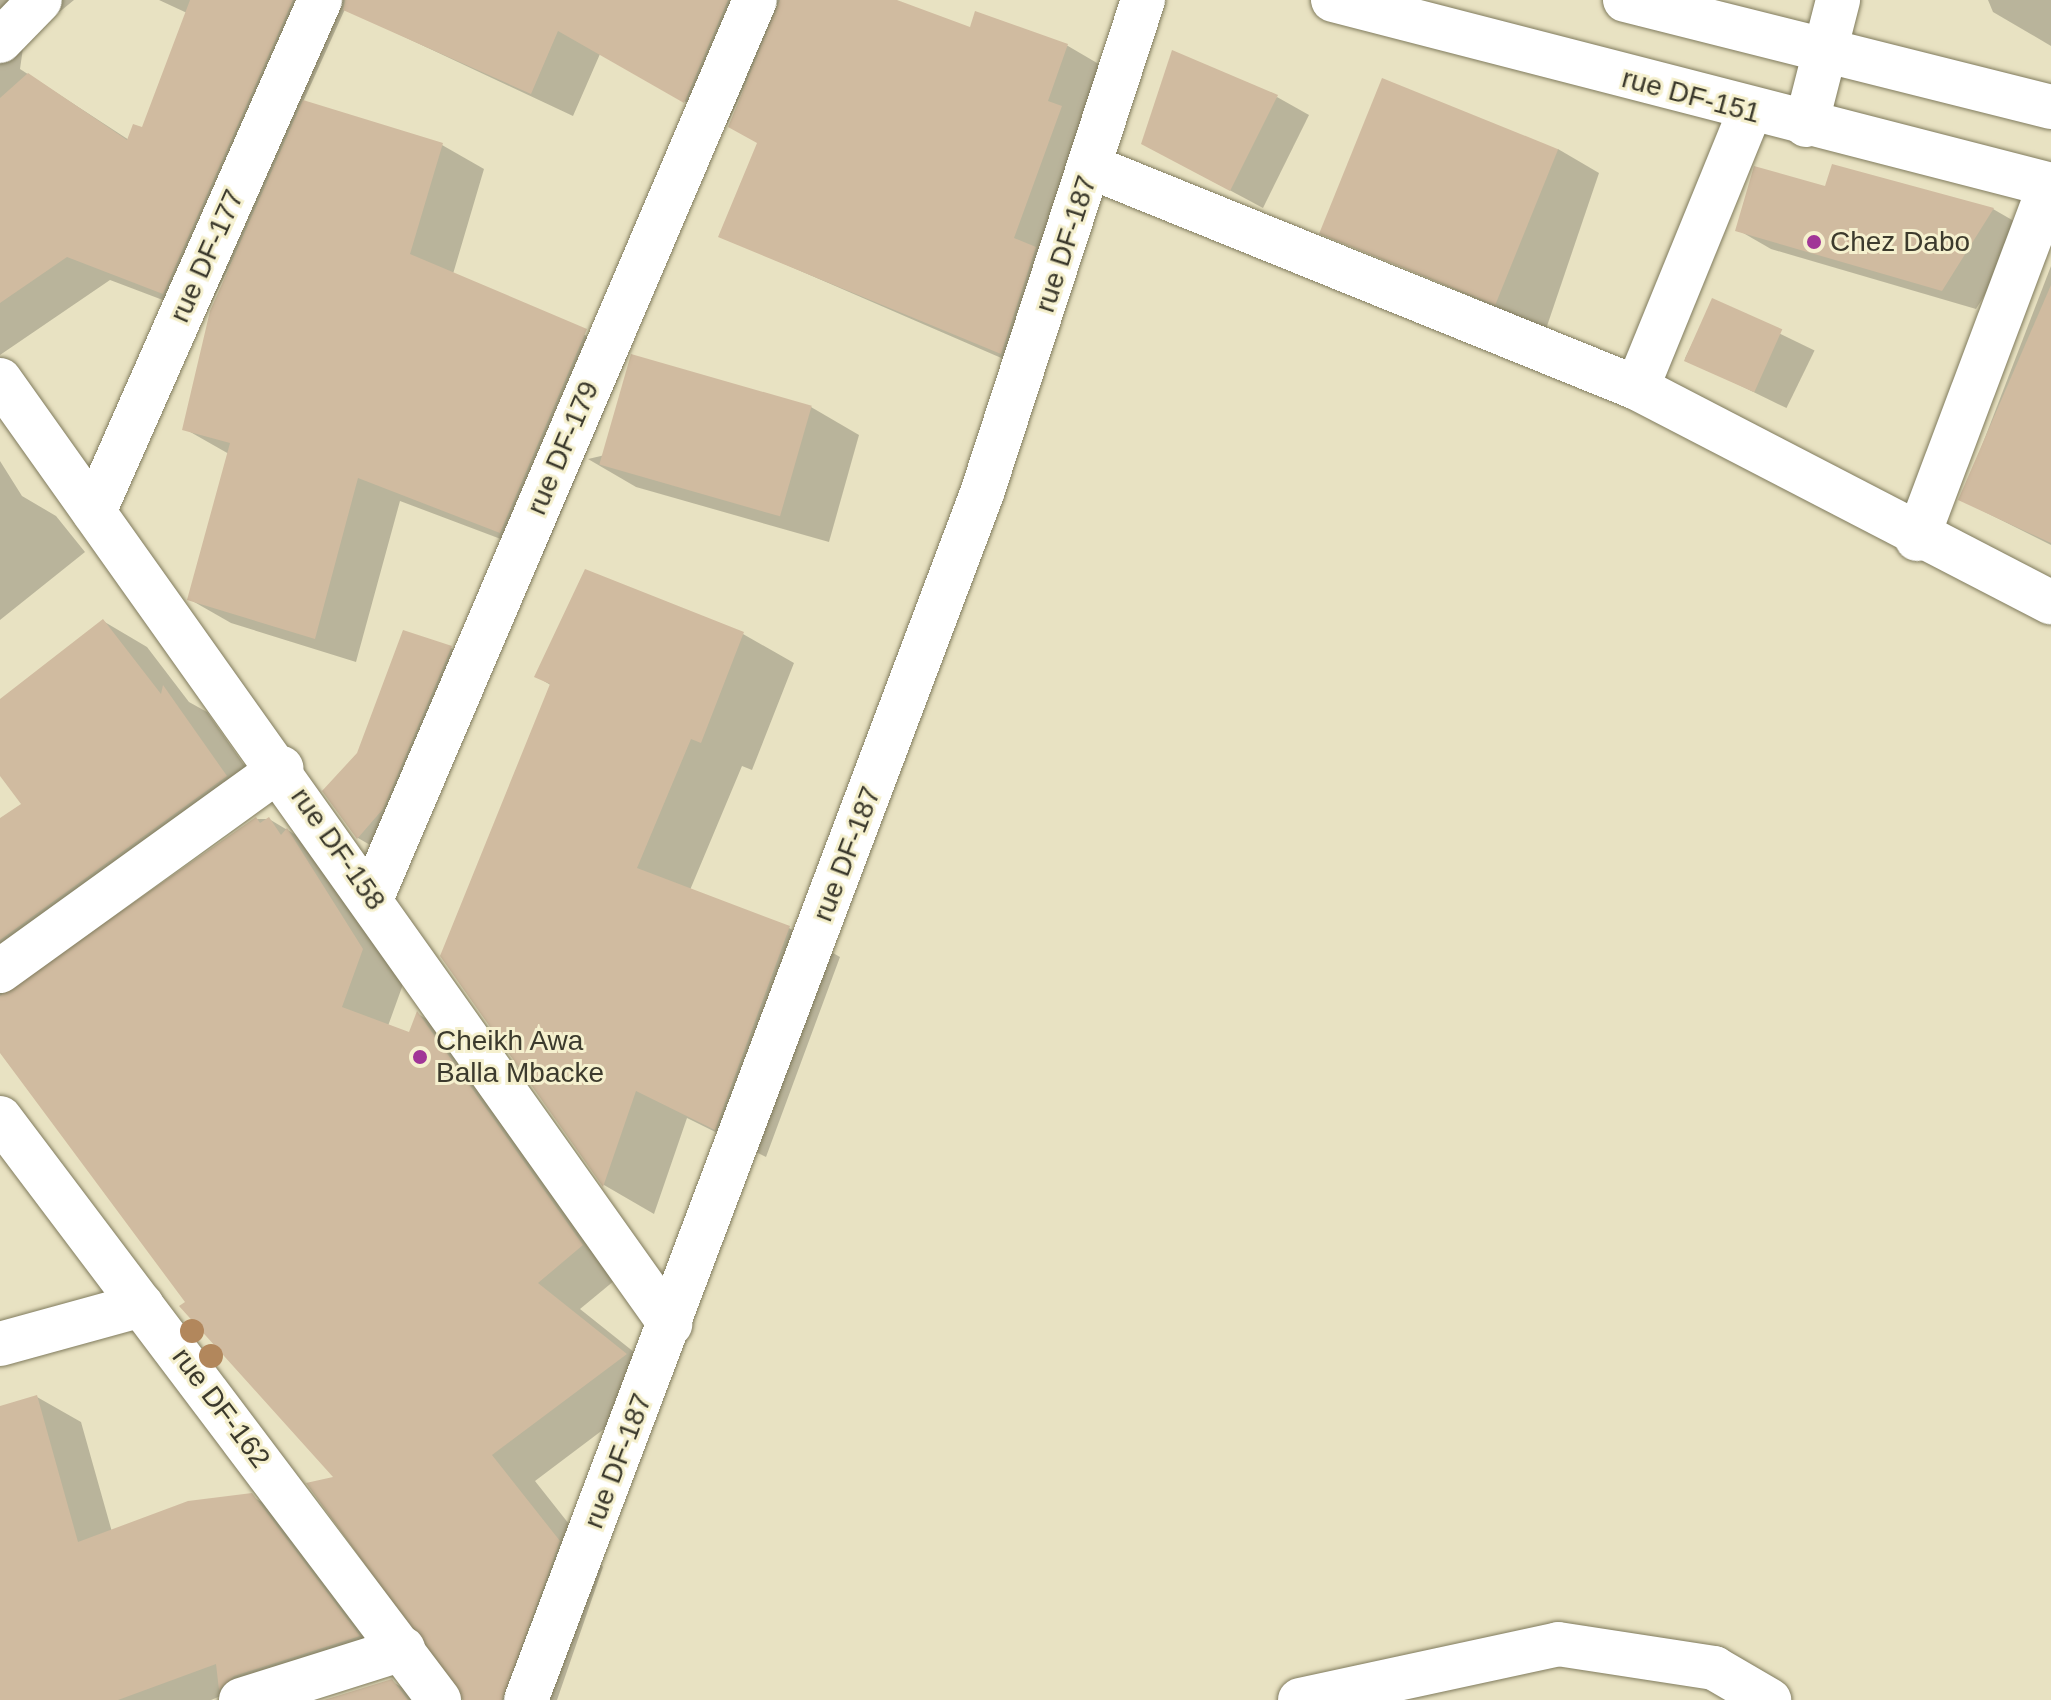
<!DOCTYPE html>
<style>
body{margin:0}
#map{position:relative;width:2051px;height:1700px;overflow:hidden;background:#e8e2c2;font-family:Helvetica,sans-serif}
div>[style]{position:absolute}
.shadow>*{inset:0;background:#0003;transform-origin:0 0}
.building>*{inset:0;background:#d0bba0;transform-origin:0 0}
.roads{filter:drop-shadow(0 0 2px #807b5d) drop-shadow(0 0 2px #807b5d)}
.minor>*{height:44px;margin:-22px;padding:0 22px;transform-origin:22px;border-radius:22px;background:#fff}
.trees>*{width:24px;height:24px;margin:-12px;border-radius:50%;background:#b2875c}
.dots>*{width:22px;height:22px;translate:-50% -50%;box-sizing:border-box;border:4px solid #f5f0ce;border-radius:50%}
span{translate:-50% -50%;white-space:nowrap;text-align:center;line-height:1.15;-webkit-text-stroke:6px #f5f0ce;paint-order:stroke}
.street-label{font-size:28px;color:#3c3a2d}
.poi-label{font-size:28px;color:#3c3a2d}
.left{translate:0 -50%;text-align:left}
</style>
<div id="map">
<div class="shadow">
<i style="clip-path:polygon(0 0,74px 0,24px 41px,20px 69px,129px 140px,144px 130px,187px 13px,159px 0,891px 0,971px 29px,976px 13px,1068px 46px,1109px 70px,1056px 260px,1077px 273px,1043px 376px,720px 236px,759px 143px,779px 11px,727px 125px,600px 54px,573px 116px,345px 9px,303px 102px,442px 145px,484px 169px,453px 274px,628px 355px,543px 555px,400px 501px,356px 662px,231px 623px,189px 599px,229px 454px,185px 429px,266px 193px,205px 316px,110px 280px,0 355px)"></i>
<i style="clip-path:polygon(1988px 0,2051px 0,2051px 46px,1993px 12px)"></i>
<i style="clip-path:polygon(1277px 97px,1309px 115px,1263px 208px,1177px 162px)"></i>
<i style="clip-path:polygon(1558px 149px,1599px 173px,1546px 329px,1334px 237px)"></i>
<i style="clip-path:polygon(1826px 189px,1993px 209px,2026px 228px,1976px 309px,1771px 249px,1738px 230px)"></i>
<i style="clip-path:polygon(2051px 266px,2051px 545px,1961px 500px)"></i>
<i style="left:1713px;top:301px;width:113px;height:64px;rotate:26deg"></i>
<i style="clip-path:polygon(811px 407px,859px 435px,829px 542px,636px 487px,588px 459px)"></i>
<i style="clip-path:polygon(0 461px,22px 496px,56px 516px,85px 552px,0 620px)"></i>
<i style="clip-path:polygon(103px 621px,147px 647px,189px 702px,207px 712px,270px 802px,29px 975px,256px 819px,269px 819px,331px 856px,406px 976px,388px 1026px,410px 1035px,418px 1014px,461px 1039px,626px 1271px,580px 1309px,669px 1380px,535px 1481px,603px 1567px,557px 1700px,465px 1700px,337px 1479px,187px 1302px,0 1052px,0 821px,24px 804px,0 773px,0 701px)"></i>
<i style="clip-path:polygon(743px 634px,794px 663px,752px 770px,742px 766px,690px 890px,789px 928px,840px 957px,766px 1157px,687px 1118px,654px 1214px,604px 1185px,442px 956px,552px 686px,536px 676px)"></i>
<i style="clip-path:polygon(451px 648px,484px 667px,391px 857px,358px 838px,325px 791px)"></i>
<i style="clip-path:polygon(37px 1397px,81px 1422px,112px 1532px,251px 1496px,296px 1521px,402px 1661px,273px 1675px,211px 1700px,0 1700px,0 1408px)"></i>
<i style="clip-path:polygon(391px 1681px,424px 1700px,331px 1700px)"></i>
</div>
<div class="building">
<i style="clip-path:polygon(190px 0,293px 0,163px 294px,67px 257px,0 303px,0 98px,28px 73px,127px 140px,133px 124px,142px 127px)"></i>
<i style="clip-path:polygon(345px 0,728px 0,684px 103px,558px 31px,531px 94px,343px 10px)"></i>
<i style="clip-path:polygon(780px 0,897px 0,970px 27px,975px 11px,1068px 44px,1048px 101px,1062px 106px,1014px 238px,1036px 247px,1001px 354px,718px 237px,757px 143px,728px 127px)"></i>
<i style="clip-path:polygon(1172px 50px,1278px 95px,1230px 191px,1141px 144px)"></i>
<i style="left:1382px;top:78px;width:190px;height:168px;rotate:22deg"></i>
<i style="clip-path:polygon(303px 100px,443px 143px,410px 254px,587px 329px,500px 533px,358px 478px,315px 639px,187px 600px,230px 443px,182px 430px,210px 311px)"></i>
<i style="clip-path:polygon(1832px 164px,1994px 208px,1942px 291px,1735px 231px,1754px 166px,1825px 186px)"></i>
<i style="clip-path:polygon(2051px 285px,2051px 543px,1958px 500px)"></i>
<i style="left:1712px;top:298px;width:77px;height:69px;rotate:24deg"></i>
<i style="left:631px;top:354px;width:188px;height:115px;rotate:16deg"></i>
<i style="clip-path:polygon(585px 569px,744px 632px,701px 743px,691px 739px,637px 868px,790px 926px,715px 1130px,636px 1091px,603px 1187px,440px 956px,550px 684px,534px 677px)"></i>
<i style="clip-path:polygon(103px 619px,161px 694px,163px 685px,227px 776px,0 940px,0 818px,21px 804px,0 776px,0 699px)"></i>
<i style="clip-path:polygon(403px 630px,452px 646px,383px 809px,357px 839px,322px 791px,357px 753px)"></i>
<i style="clip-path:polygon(256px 817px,260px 823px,269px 817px,281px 835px,287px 828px,363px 949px,342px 1007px,409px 1032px,417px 1011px,583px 1245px,538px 1283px,627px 1354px,492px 1455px,560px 1541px,502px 1700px,463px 1700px,306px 1483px,333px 1477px,179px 1306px,185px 1302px,0 1053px,0 996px)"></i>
<i style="clip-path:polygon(37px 1395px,78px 1542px,188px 1501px,252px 1493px,360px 1636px,234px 1676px,219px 1690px,216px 1664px,118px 1700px,0 1700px,0 1406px)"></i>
<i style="clip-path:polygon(392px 1679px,408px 1700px,324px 1700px)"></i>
</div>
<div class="roads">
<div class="minor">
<i style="left:1333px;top:0;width:741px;rotate:14.45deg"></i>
<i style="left:1625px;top:0;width:439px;rotate:14.1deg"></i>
<i style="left:0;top:41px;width:57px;rotate:-45.7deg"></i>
<i style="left:1806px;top:125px;width:129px;rotate:-75.6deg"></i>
<i style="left:1091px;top:167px;width:589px;rotate:22.04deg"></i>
<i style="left:1637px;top:388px;width:466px;rotate:27.4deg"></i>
<i style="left:0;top:380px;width:1158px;rotate:54.63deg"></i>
<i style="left:1637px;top:388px;width:297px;rotate:-67.8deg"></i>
<i style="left:94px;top:512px;width:560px;rotate:-66.18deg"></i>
<i style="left:1917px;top:539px;width:378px;rotate:-69.4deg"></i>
<i style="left:372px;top:897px;width:975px;rotate:-66.88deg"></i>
<i style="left:0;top:971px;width:347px;rotate:-35.8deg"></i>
<i style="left:0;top:1118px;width:729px;rotate:52.97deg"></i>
<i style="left:0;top:1344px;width:147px;rotate:-15.4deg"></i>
<i style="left:241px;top:1700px;width:170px;rotate:-17.5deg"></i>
<i style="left:526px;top:1700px;width:1290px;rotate:-69.3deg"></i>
<i style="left:982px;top:493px;width:519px;rotate:-71.91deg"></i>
<i style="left:1300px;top:1700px;width:264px;rotate:-12.2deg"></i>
<i style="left:1558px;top:1644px;width:158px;rotate:8.7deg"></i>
<i style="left:1714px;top:1668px;width:64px;rotate:30.2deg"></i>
</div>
</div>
<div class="trees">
<i style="left:192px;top:1331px"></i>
<i style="left:211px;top:1356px"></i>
</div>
<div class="dots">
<i style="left:1814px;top:242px;background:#a13697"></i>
<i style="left:420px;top:1057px;background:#a13697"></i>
</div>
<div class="street-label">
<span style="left:1691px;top:96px;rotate:15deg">rue DF-151</span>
<span style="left:1066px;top:244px;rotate:-72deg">rue DF-187</span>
<span style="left:207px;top:256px;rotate:-66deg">rue DF-177</span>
<span style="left:563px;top:448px;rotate:-67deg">rue DF-179</span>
<span style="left:338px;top:849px;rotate:55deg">rue DF-158</span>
<span style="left:847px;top:854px;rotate:-69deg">rue DF-187</span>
<span style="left:221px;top:1408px;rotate:53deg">rue DF-162</span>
<span style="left:618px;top:1461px;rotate:-69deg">rue DF-187</span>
</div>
<div class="poi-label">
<span class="left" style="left:1830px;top:242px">Chez Dabo</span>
<span class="left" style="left:436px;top:1057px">Cheikh Awa<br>Balla Mbacke</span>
</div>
</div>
